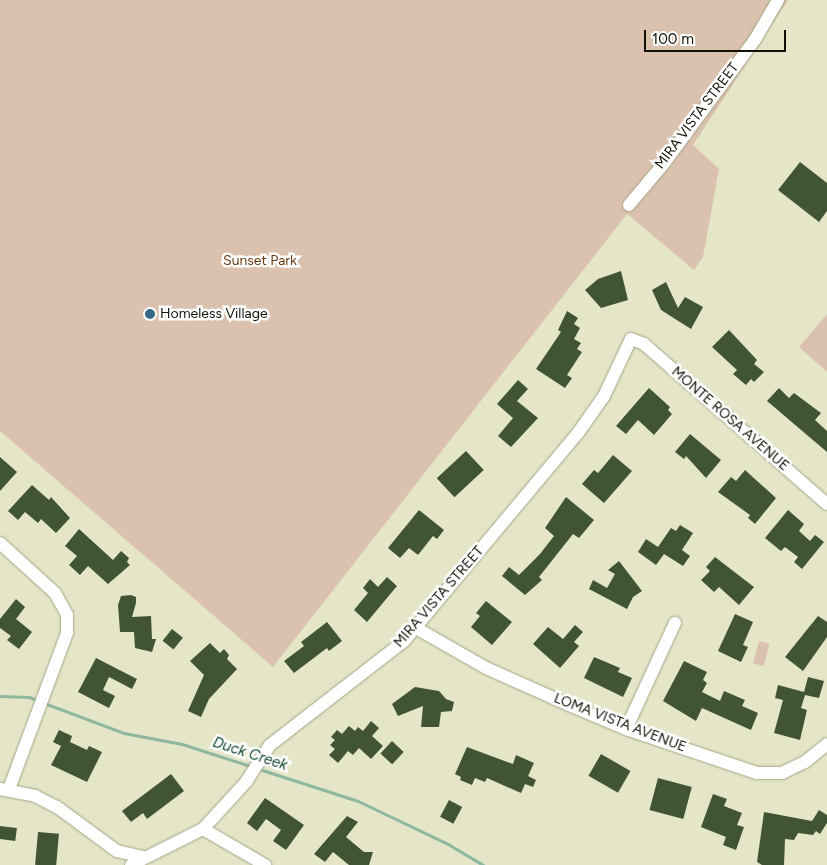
<!DOCTYPE html>
<style>
body{margin:0}
#map{position:relative;width:827px;height:865px;overflow:hidden;background:#e5e6c8;font-family:Figtree,sans-serif}
div>[style]{position:absolute}
.green>*{inset:0;background:#dbc2af;transform-origin:0 0}
.stream>*{height:3px;margin:-1.5px;padding:0 1.5px;transform-origin:1.5px;border-radius:1.5px;background:#8db79f}
.building>*{inset:0;background:#415535;transform-origin:0 0}
.roads{filter:drop-shadow(0 0 1px #a4a588) drop-shadow(0 0 1px #a4a588)}
.minor>*{height:12px;margin:-6px;padding:0 6px;transform-origin:6px;border-radius:6px;background:#fff}
.dots>*{width:14px;height:14px;translate:-50% -50%;box-sizing:border-box;border:2px solid #fff;border-radius:50%}
span{translate:-50% -50%;white-space:nowrap;text-align:center;line-height:1.15;-webkit-text-stroke:5px #fff;paint-order:stroke}
.street-label{font-size:14px;color:#111107}
.park-label{font-size:14px;color:#6b3c10}
.poi-label{font-size:14px;color:#111107}
.left{translate:0 -50%;text-align:left}
.water-label{font-size:15px;color:#154930;font-style:italic}
.scale{position:absolute;left:644px;top:30px;width:142px;height:22px;box-sizing:border-box;border:2px solid #111107;border-top:0;padding-left:6px;font-size:15px;line-height:18px;white-space:nowrap;color:#111107;-webkit-text-stroke:4px #fff;paint-order:stroke}
</style>
<div id="map">
<div class="green">
<i style="clip-path:polygon(0 0,788px 0,693px 145px,719px 169px,703px 257px,694px 270px,627px 214px,273px 667px,0 431px)"></i>
<i style="clip-path:polygon(827px 314px,827px 372px,799px 347px)"></i>
<i style="left:759px;top:641px;width:11px;height:23px;rotate:15deg"></i>
</div>
<div class="stream">
<i style="left:0;top:696px;width:29px;rotate:2deg"></i>
<i style="left:29px;top:697px;width:11px;rotate:22deg"></i>
<i style="left:44px;top:703px;width:85px;rotate:20.6deg"></i>
<i style="left:124px;top:733px;width:59px;rotate:10.7deg"></i>
<i style="left:182px;top:744px;width:75px;rotate:17.9deg"></i>
<i style="left:259px;top:769px;width:104px;rotate:17.9deg"></i>
<i style="left:358px;top:801px;width:100px;rotate:25.5deg"></i>
<i style="left:448px;top:844px;width:41px;rotate:31deg"></i>
</div>
<div class="building">
<i style="clip-path:polygon(800px 162px,827px 183px,827px 211px,819px 222px,778px 190px)"></i>
<i style="clip-path:polygon(621px 271px,628px 300px,601px 308px,585px 290px,598px 279px)"></i>
<i style="clip-path:polygon(666px 282px,678px 308px,685px 297px,703px 307px,691px 329px,661px 310px,652px 290px)"></i>
<i style="clip-path:polygon(567px 311px,578px 318px,574px 324px,580px 328px,574px 339px,581px 343px,577px 349px,582px 352px,567px 375px,572px 378px,565px 388px,536px 369px,561px 332px,558px 330px)"></i>
<i style="clip-path:polygon(729px 330px,757px 360px,754px 364px,764px 372px,754px 382px,751px 379px,746px 385px,733px 374px,737px 370px,712px 347px)"></i>
<i style="clip-path:polygon(518px 380px,528px 389px,517px 401px,538px 418px,511px 447px,498px 436px,513px 418px,497px 404px)"></i>
<i style="clip-path:polygon(649px 388px,670px 407px,668px 410px,672px 414px,654px 435px,638px 420px,626px 434px,616px 426px)"></i>
<i style="clip-path:polygon(779px 388px,789px 398px,794px 393px,821px 413px,815px 420px,827px 431px,827px 452px,767px 401px)"></i>
<i style="clip-path:polygon(690px 434px,721px 460px,706px 478px,686px 456px,684px 459px,675px 452px)"></i>
<i style="left:466px;top:451px;width:26px;height:40px;rotate:47deg"></i>
<i style="clip-path:polygon(613px 455px,632px 471px,604px 503px,582px 484px,594px 470px,598px 473px)"></i>
<i style="clip-path:polygon(0 457px,17px 472px,0 491px)"></i>
<i style="clip-path:polygon(745px 470px,776px 498px,755px 524px,748px 518px,750px 515px,718px 492px,731px 477px,736px 481px)"></i>
<i style="clip-path:polygon(32px 485px,49px 500px,51px 497px,70px 518px,56px 533px,41px 519px,38px 523px,25px 512px,18px 520px,8px 511px)"></i>
<i style="clip-path:polygon(566px 497px,594px 520px,579px 538px,573px 534px,539px 577px,542px 580px,525px 595px,502px 576px,509px 567px,519px 575px,540px 554px,554px 536px,545px 528px)"></i>
<i style="clip-path:polygon(419px 510px,444px 530px,437px 539px,433px 536px,418px 555px,409px 548px,400px 558px,388px 548px)"></i>
<i style="clip-path:polygon(788px 510px,804px 524px,799px 531px,810px 541px,815px 535px,824px 542px,802px 569px,794px 562px,798px 557px,785px 547px,781px 551px,765px 538px)"></i>
<i style="clip-path:polygon(680px 525px,693px 533px,682px 550px,690px 556px,683px 566px,664px 554px,656px 565px,638px 552px,646px 539px,658px 547px,671px 528px,676px 531px)"></i>
<i style="clip-path:polygon(79px 529px,113px 560px,121px 551px,129px 558px,127px 562px,130px 565px,108px 584px,88px 566px,80px 575px,69px 565px,77px 556px,65px 546px)"></i>
<i style="clip-path:polygon(715px 557px,754px 587px,739px 605px,719px 587px,714px 592px,701px 580px,710px 571px,706px 567px)"></i>
<i style="clip-path:polygon(619px 561px,642px 591px,633px 597px,627px 609px,589px 589px,593px 580px,607px 588px,615px 574px,608px 570px)"></i>
<i style="clip-path:polygon(387px 577px,397px 586px,367px 622px,354px 610px,368px 593px,363px 588px,370px 579px,378px 587px)"></i>
<i style="clip-path:polygon(131px 595px,136px 597px,136px 603px,132px 617px,151px 616px,152px 639px,156px 639px,152px 652px,135px 648px,134px 632px,120px 632px,118px 605px,121px 596px)"></i>
<i style="clip-path:polygon(16px 599px,25px 607px,16px 619px,32px 632px,19px 649px,7px 640px,11px 636px,0 628px,0 619px)"></i>
<i style="clip-path:polygon(486px 601px,512px 622px,492px 645px,471px 627px,480px 616px,476px 613px)"></i>
<i style="clip-path:polygon(735px 614px,753px 622px,743px 645px,748px 647px,741px 662px,718px 651px)"></i>
<i style="clip-path:polygon(818px 616px,827px 622px,827px 637px,803px 671px,785px 657px)"></i>
<i style="clip-path:polygon(327px 622px,342px 641px,329px 651px,327px 648px,294px 673px,284px 661px,304px 646px,301px 642px)"></i>
<i style="clip-path:polygon(575px 625px,583px 632px,574px 642px,579px 646px,560px 668px,533px 644px,548px 627px,563px 639px)"></i>
<i style="left:172px;top:629px;width:14px;height:15px;rotate:39deg"></i>
<i style="clip-path:polygon(210px 643px,220px 653px,224px 649px,229px 655px,227px 659px,237px 669px,209px 699px,201px 717px,188px 711px,204px 675px,190px 661px)"></i>
<i style="clip-path:polygon(594px 657px,620px 668px,618px 672px,632px 678px,623px 697px,584px 678px)"></i>
<i style="clip-path:polygon(96px 658px,137px 679px,132px 689px,109px 677px,103px 690px,115px 696px,109px 708px,78px 692px)"></i>
<i style="clip-path:polygon(684px 661px,707px 672px,703px 680px,707px 683px,702px 692px,720px 701px,724px 691px,745px 700px,742px 706px,758px 713px,751px 730px,702px 708px,696px 721px,663px 701px)"></i>
<i style="clip-path:polygon(808px 677px,824px 681px,819px 698px,805px 695px,801px 708px,807px 710px,800px 740px,774px 733px,783px 700px,775px 698px,778px 685px,804px 692px)"></i>
<i style="clip-path:polygon(415px 687px,439px 691px,446px 699px,454px 702px,452px 711px,441px 712px,439px 727px,421px 727px,423px 706px,398px 716px,392px 704px)"></i>
<i style="clip-path:polygon(371px 721px,379px 728px,372px 736px,383px 746px,371px 759px,359px 748px,353px 755px,348px 751px,338px 763px,329px 755px,335px 749px,330px 745px,335px 740px,331px 737px,337px 730px,342px 734px,349px 726px,355px 731px,358px 727px,363px 731px)"></i>
<i style="clip-path:polygon(59px 730px,72px 736px,70px 742px,87px 750px,89px 746px,102px 752px,87px 782px,51px 765px,61px 746px,53px 742px)"></i>
<i style="left:392px;top:741px;width:16px;height:17px;rotate:43deg"></i>
<i style="clip-path:polygon(467px 747px,513px 764px,516px 755px,534px 763px,528px 776px,536px 780px,533px 787px,525px 784px,521px 793px,487px 778px,485px 782px,475px 778px,472px 785px,460px 780px,461px 777px,455px 774px)"></i>
<i style="left:601px;top:754px;width:34px;height:25px;rotate:30deg"></i>
<i style="clip-path:polygon(171px 774px,184px 791px,147px 819px,143px 813px,131px 822px,122px 811px)"></i>
<i style="left:658px;top:778px;width:35px;height:33px;rotate:15deg"></i>
<i style="clip-path:polygon(713px 794px,727px 799px,724px 806px,742px 813px,737px 825px,744px 827px,736px 850px,723px 845px,726px 837px,701px 827px)"></i>
<i style="clip-path:polygon(265px 798px,304px 825px,286px 850px,273px 841px,281px 830px,266px 819px,257px 831px,247px 823px)"></i>
<i style="left:449px;top:800px;width:15px;height:19px;rotate:28deg"></i>
<i style="clip-path:polygon(819px 810px,827px 815px,827px 823px,820px 834px,816px 831px,813px 835px,798px 833px,794px 840px,785px 839px,784px 865px,762px 865px,757px 862px,764px 812px,812px 821px)"></i>
<i style="clip-path:polygon(347px 816px,358px 822px,346px 837px,364px 852px,373px 852px,369px 865px,349px 865px,333px 852px,325px 862px,314px 854px)"></i>
<i style="left:0;top:826px;width:17px;height:13px;rotate:7deg"></i>
<i style="left:38px;top:832px;width:21px;height:33px;rotate:5deg"></i>
</div>
<div class="roads">
<div class="minor">
<i style="left:629px;top:205px;width:56px;rotate:-50.1deg"></i>
<i style="left:665px;top:162px;width:154px;rotate:-53.7deg"></i>
<i style="left:756px;top:38px;width:44px;rotate:-59.9deg"></i>
<i style="left:0;top:543px;width:74px;rotate:42.3deg"></i>
<i style="left:55px;top:593px;width:25px;rotate:61deg"></i>
<i style="left:67px;top:615px;width:18px;rotate:90deg"></i>
<i style="left:67px;top:633px;width:166px;rotate:110.4deg"></i>
<i style="left:416px;top:628px;width:81px;rotate:29.7deg"></i>
<i style="left:486px;top:668px;width:91px;rotate:24deg"></i>
<i style="left:569px;top:705px;width:62px;rotate:22.8deg"></i>
<i style="left:626px;top:729px;width:138px;rotate:18.6deg"></i>
<i style="left:757px;top:773px;width:25px"></i>
<i style="left:782px;top:773px;width:25px;rotate:-26deg"></i>
<i style="left:805px;top:762px;width:28px;rotate:-39deg"></i>
<i style="left:626px;top:729px;width:117px;rotate:-65.2deg"></i>
<i style="left:0;top:789px;width:36px;rotate:11deg"></i>
<i style="left:35px;top:796px;width:25px;rotate:27deg"></i>
<i style="left:57px;top:807px;width:74px;rotate:36.3deg"></i>
<i style="left:117px;top:851px;width:28px;rotate:13deg"></i>
<i style="left:203px;top:829px;width:72px;rotate:30.1deg"></i>
<i style="left:131px;top:865px;width:80px;rotate:-26.6deg"></i>
<i style="left:203px;top:829px;width:64px;rotate:-47.5deg"></i>
<i style="left:246px;top:782px;width:44px;rotate:-57deg"></i>
<i style="left:270px;top:745px;width:170px;rotate:-37.8deg"></i>
<i style="left:404px;top:641px;width:271px;rotate:-50.1deg"></i>
<i style="left:578px;top:433px;width:45px;rotate:-54.9deg"></i>
<i style="left:604px;top:396px;width:63px;rotate:-64.7deg"></i>
<i style="left:631px;top:339px;width:14px;rotate:21deg"></i>
<i style="left:644px;top:344px;width:243px;rotate:41.2deg"></i>
</div>
</div>
<div class="dots">
<i style="left:150px;top:314px;background:#346885"></i>
</div>
<div class="street-label">
<span style="left:697px;top:116px;rotate:-53deg">MIRA VISTA STREET</span>
<span style="left:730px;top:419px;rotate:41deg">MONTE ROSA AVENUE</span>
<span style="left:439px;top:597px;rotate:-49deg">MIRA VISTA STREET</span>
<span style="left:620px;top:723px;rotate:21deg">LOMA VISTA AVENUE</span>
</div>
<div class="park-label">
<span style="left:260px;top:261px">Sunset Park</span>
</div>
<div class="poi-label">
<span class="left" style="left:160px;top:314px">Homeless Village</span>
</div>
<div class="water-label">
<span style="left:250px;top:754px;rotate:18deg">Duck Creek</span>
</div>
<div class="scale">100 m</div>
</div>
